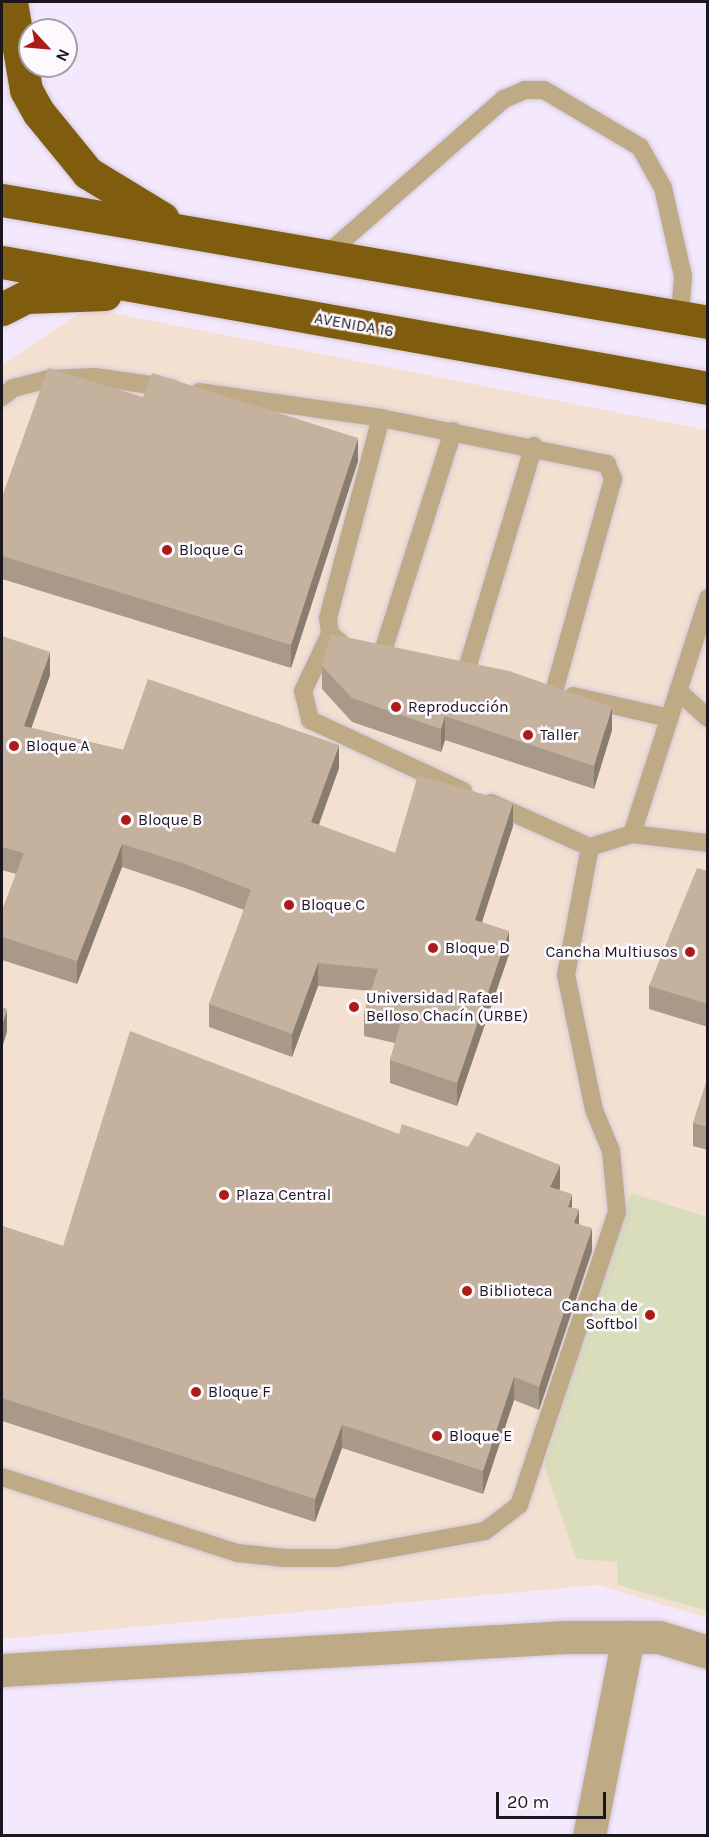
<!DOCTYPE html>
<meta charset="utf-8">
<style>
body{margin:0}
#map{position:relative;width:709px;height:1837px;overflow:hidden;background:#f4e9fc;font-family:Karla,sans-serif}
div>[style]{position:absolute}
.education>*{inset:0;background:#f4e0d1}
.green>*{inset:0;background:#d9ddbc}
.roads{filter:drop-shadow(0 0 2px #d1c7d9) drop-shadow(0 0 2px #d1c7d9)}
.lane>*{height:18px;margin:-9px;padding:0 9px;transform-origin:9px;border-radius:9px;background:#bfaa86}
.street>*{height:33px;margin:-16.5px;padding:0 16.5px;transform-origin:16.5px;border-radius:16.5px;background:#bfaa86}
.highway>*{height:33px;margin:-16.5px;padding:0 16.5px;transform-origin:16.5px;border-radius:16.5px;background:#805c0e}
.wall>*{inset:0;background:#a99989}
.shaded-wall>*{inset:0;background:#897d6f}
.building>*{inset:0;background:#c4b29f}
.dots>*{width:16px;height:16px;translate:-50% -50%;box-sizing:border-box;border:3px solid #fdfaff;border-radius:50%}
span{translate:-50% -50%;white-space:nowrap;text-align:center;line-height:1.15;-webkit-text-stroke:5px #fdfaff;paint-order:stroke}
.street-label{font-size:16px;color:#1c171f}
.poi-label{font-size:16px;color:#1c171f}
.left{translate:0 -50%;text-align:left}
.right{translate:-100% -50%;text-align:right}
.frame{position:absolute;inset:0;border:3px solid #1c171f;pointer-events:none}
.north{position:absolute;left:18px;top:18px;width:60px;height:60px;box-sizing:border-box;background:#fdfaff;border:2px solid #a39fa5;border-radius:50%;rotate:116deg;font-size:16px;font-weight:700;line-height:24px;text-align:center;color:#1c171f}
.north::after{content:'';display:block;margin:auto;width:21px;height:27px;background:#ad1b18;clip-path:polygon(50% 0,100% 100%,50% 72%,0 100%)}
.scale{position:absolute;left:496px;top:1792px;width:110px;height:27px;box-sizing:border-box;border:3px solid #1c171f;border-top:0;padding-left:8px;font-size:18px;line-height:21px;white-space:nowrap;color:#1c171f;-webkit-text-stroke:4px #fdfaff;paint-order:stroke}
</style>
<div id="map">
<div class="education">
<i style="clip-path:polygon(87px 308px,707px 430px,707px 1618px,598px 1585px,2px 1639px,2px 365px)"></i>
</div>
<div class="green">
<i style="clip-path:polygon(631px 1193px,707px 1217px,707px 1611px,618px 1585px,617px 1562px,576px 1559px,544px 1465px)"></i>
</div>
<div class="roads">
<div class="lane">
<i style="left:325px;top:256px;width:238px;rotate:-41.3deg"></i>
<i style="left:504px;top:99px;width:23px;rotate:-23deg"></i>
<i style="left:525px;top:90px;width:19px"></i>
<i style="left:544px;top:90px;width:112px;rotate:30.7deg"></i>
<i style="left:640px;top:147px;width:47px;rotate:60.7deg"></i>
<i style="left:663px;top:188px;width:90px;rotate:77.2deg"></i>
<i style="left:683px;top:276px;width:41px;rotate:94.2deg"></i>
<i style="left:199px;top:392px;width:184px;rotate:8.1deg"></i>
<i style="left:381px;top:418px;width:231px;rotate:11.5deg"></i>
<i style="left:607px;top:464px;width:16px;rotate:68deg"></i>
<i style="left:613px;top:479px;width:221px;rotate:105.5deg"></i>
<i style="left:2px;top:397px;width:14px;rotate:-39deg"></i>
<i style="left:13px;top:388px;width:36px;rotate:-14deg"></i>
<i style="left:48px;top:379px;width:47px;rotate:-2.4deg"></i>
<i style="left:95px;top:377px;width:77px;rotate:8.2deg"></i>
<i style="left:330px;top:634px;width:63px;rotate:115.3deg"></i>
<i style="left:303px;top:691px;width:30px;rotate:76deg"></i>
<i style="left:310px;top:720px;width:169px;rotate:24.9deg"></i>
<i style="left:340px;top:642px;width:13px;rotate:-141deg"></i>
<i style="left:330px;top:634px;width:16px;rotate:-97deg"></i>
<i style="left:328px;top:618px;width:207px;rotate:-75.2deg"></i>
<i style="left:382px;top:654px;width:234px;rotate:-72.3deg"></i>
<i style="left:466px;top:672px;width:236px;rotate:-73.3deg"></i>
<i style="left:678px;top:691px;width:40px;rotate:42deg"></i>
<i style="left:573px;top:696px;width:98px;rotate:12.9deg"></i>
<i style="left:491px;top:803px;width:108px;rotate:24deg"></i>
<i style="left:590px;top:847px;width:44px;rotate:-17.2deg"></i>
<i style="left:632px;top:834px;width:248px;rotate:-72.1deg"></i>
<i style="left:632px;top:834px;width:77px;rotate:6.8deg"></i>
<i style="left:2px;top:1477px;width:248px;rotate:17.9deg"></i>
<i style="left:238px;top:1553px;width:47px;rotate:6.1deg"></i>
<i style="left:285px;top:1558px;width:52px"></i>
<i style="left:337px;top:1558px;width:150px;rotate:-10.3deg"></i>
<i style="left:485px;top:1531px;width:43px;rotate:-37.4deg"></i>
<i style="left:519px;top:1505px;width:309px;rotate:-71.5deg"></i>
<i style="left:617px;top:1212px;width:61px;rotate:-95.6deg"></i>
<i style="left:611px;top:1151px;width:44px;rotate:-112.5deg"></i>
<i style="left:594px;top:1110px;width:138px;rotate:-101.7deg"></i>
<i style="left:566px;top:975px;width:130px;rotate:-79.4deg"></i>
</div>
<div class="street">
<i style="left:2px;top:1670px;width:564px;rotate:-3.35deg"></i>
<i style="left:565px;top:1637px;width:94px"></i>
<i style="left:659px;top:1637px;width:51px;rotate:17deg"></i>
<i style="left:589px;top:1836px;width:203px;rotate:-78.9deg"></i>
</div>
<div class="highway">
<i style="left:11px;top:2px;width:89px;rotate:80.3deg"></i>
<i style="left:26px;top:90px;width:26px;rotate:61deg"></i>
<i style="left:39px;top:113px;width:77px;rotate:50.8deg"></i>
<i style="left:88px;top:173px;width:87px;rotate:31.3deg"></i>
<i style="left:2px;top:200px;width:716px;rotate:9.8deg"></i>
<i style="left:2px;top:262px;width:717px;rotate:10.12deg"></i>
<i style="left:2px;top:309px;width:27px;rotate:-27deg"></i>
<i style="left:26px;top:297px;width:79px;rotate:-2.2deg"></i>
</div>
</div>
<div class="wall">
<i style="clip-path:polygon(143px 397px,358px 461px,291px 668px,2px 579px,2px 497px)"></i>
<i style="clip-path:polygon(2px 636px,50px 675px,31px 728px,123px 750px,339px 768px,319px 825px,395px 853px,513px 826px,482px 922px,509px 954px,457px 1106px,390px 1083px,390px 1060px,395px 1043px,364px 1036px,364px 1013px,371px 991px,318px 986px,292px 1057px,209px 1027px,209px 1004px,244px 910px,185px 888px,122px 867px,77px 984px,2px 960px,2px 911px,16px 874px,2px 870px)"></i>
<i style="clip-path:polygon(322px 666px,612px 730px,594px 789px,445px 740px,441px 752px,352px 722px,322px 689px)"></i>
<i style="clip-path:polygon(708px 871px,708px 1027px,649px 1009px,649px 986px)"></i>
<i style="clip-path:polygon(708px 1077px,708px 1150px,693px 1146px,693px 1123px)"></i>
<i style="clip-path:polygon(399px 1134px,560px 1188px,559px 1190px,572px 1208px,592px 1251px,539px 1410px,514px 1400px,483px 1494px,342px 1448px,315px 1522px,2px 1421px,2px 1226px,63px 1246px)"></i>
</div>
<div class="shaded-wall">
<i style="clip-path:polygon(358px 438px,358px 461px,291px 668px,291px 645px)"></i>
<i style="clip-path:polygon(50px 652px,50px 675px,24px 749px,24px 726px)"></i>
<i style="clip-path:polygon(612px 707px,612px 730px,594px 789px,594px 766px)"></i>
<i style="clip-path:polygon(445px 716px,445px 740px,441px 752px,441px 729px)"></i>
<i style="clip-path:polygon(339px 745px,339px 768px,311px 845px,311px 822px)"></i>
<i style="clip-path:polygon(513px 803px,513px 826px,475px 943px,475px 920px)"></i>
<i style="clip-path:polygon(122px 844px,122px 867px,77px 984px,77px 961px)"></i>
<i style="clip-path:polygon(509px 931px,509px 954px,457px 1106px,457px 1083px)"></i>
<i style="clip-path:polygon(318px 963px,318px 986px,292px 1057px,292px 1034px)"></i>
<i style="clip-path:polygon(7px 1009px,7px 1032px,2px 1048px,2px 1025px)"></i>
<i style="clip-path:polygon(560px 1165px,560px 1188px,550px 1210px,550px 1187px)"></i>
<i style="clip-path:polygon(572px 1194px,572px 1217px,568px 1207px)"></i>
<i style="clip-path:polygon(579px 1209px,579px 1232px,574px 1223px)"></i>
<i style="clip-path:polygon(592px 1228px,592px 1251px,539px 1410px,539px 1387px)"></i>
<i style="clip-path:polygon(514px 1377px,514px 1400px,483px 1494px,483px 1471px)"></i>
<i style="clip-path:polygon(342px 1425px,342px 1448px,315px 1522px,315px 1499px)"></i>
</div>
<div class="building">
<i style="clip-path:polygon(48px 368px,143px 397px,152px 373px,358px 438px,291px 645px,2px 556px,2px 497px)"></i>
<i style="clip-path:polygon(331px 634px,509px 671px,612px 707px,594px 766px,445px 716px,441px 729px,352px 698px,322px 666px)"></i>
<i style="clip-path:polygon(2px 636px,50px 652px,24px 726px,123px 750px,148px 679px,339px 745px,311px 822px,395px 853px,418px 775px,513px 803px,475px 920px,509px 931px,457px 1083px,390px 1060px,401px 1021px,364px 1013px,378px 969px,318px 963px,292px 1034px,209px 1004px,251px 890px,185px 864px,122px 844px,77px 961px,2px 937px,2px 911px,24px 853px,2px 847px)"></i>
<i style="clip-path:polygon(697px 868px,708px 871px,708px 1004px,649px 986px)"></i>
<i style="clip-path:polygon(2px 1007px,7px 1009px,2px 1025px)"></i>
<i style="clip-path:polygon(130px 1031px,399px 1134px,402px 1124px,468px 1147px,477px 1132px,560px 1165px,550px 1187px,572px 1194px,568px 1207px,579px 1209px,574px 1223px,592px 1228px,539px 1387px,514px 1377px,483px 1471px,342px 1425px,315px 1499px,2px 1398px,2px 1226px,63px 1246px)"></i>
<i style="clip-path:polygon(708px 1077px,708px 1127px,693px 1123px)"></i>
</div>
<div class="dots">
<i style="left:167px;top:550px;background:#ad1b18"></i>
<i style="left:396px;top:707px;background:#ad1b18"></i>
<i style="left:528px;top:735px;background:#ad1b18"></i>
<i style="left:14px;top:746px;background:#ad1b18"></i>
<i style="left:126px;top:820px;background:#ad1b18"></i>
<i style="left:289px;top:905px;background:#ad1b18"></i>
<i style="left:433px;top:948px;background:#ad1b18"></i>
<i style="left:690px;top:952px;background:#ad1b18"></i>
<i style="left:354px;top:1007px;background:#ad1b18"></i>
<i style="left:224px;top:1195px;background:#ad1b18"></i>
<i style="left:467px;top:1291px;background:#ad1b18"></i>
<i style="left:650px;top:1315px;background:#ad1b18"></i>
<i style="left:196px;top:1392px;background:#ad1b18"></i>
<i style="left:437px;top:1436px;background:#ad1b18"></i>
</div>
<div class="street-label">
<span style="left:354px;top:325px;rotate:10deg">AVENIDA 16</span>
</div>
<div class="poi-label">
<span class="left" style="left:179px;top:550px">Bloque G</span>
<span class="left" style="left:408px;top:707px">Reproducción</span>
<span class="left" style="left:540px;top:735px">Taller</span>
<span class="left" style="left:26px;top:746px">Bloque A</span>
<span class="left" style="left:138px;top:820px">Bloque B</span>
<span class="left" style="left:301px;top:905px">Bloque C</span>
<span class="left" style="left:445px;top:948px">Bloque D</span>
<span class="right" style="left:678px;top:952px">Cancha Multiusos</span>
<span class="left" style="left:366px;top:1007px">Universidad Rafael<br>Belloso Chacín (URBE)</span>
<span class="left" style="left:236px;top:1195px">Plaza Central</span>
<span class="left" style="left:479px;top:1291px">Biblioteca</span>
<span class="right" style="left:638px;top:1315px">Cancha de<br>Softbol</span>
<span class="left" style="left:208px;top:1392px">Bloque F</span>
<span class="left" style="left:449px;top:1436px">Bloque E</span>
</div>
<div class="frame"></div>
<div class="north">N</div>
<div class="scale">20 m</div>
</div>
